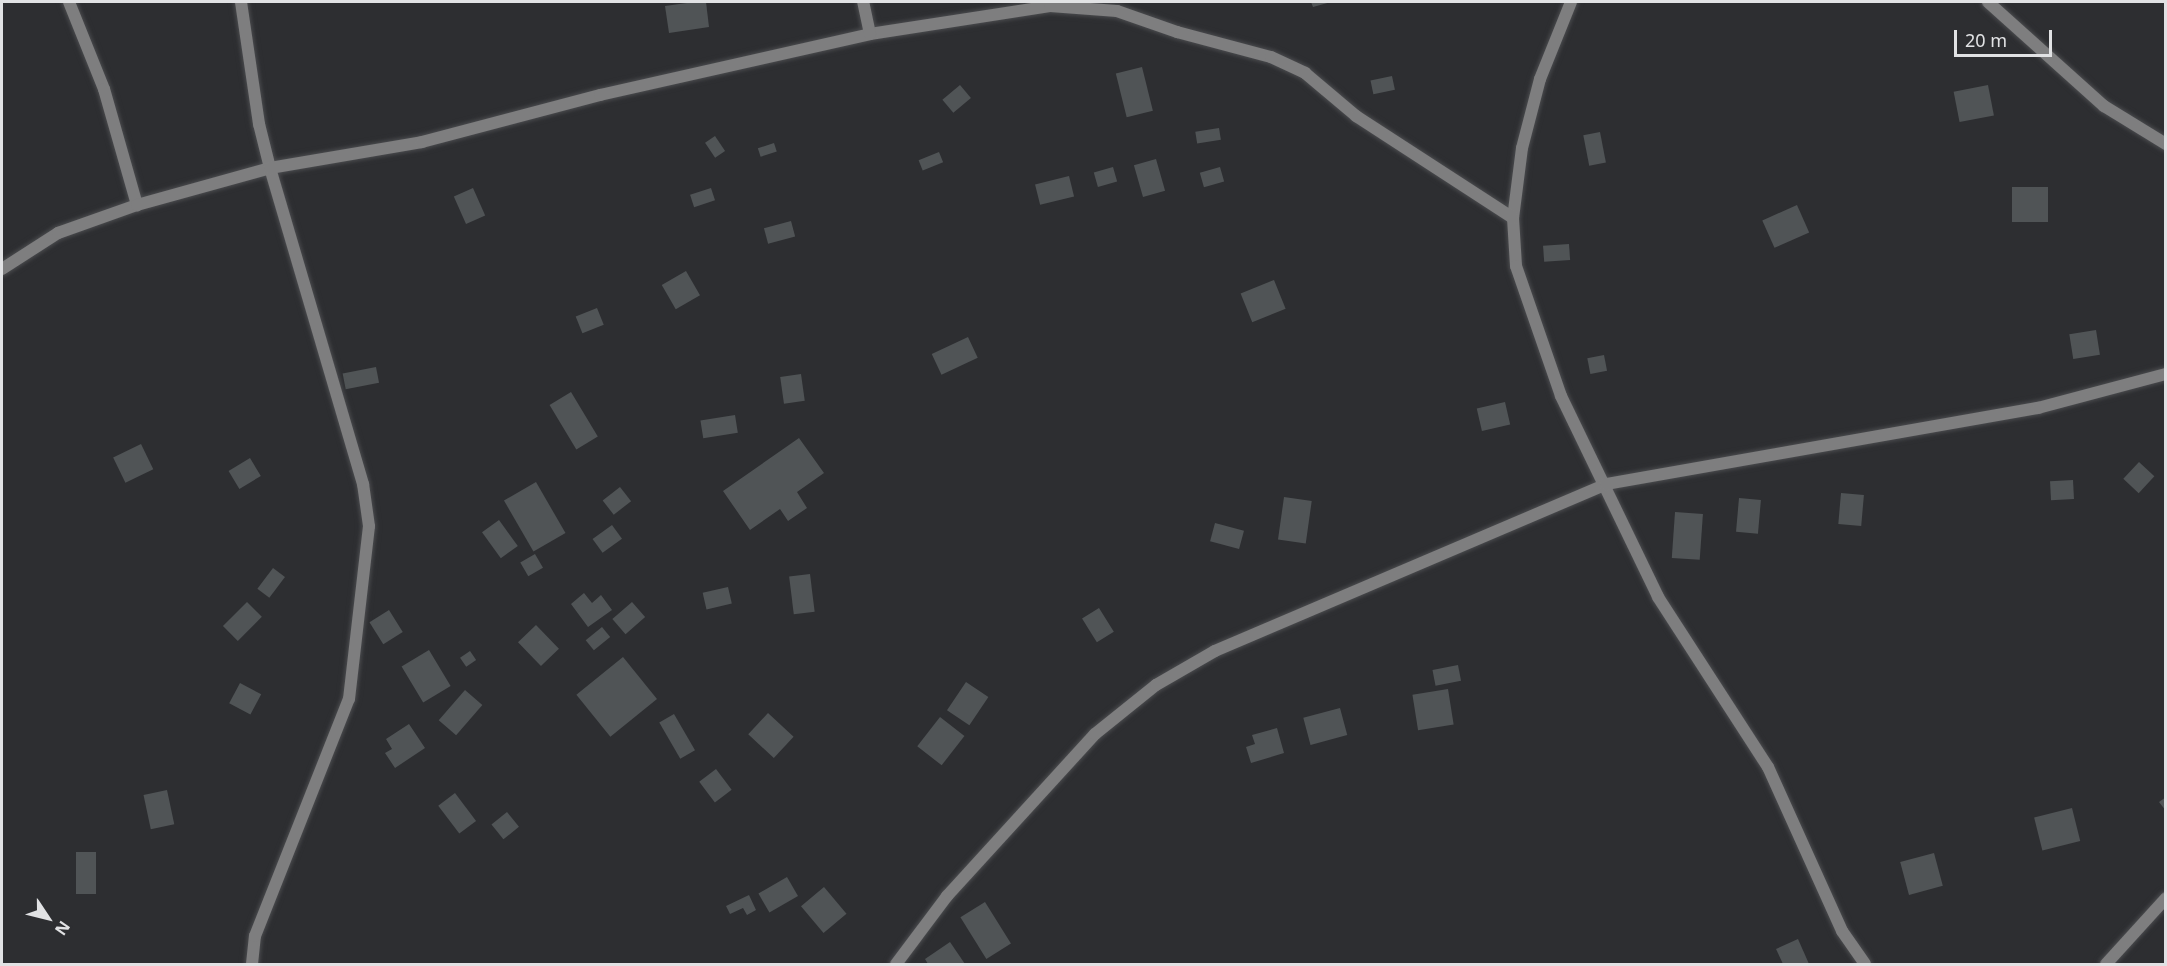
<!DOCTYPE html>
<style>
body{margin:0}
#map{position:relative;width:2167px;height:966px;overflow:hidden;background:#2d2e31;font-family:"Noto Sans",sans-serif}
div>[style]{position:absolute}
.building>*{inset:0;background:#505456;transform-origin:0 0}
.roads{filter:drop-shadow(0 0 2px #4a4b4e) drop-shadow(0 0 2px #4a4b4e)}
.street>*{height:12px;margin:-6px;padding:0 6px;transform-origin:6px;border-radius:6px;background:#7e7e7f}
span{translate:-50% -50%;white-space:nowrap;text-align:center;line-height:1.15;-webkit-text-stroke:6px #2d2e31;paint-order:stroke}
.frame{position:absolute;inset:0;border:3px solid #e1e2e4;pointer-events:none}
.north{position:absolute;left:18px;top:888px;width:60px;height:60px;-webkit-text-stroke:4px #2d2e31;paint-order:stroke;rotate:125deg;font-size:16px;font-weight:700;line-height:24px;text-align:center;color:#e1e2e4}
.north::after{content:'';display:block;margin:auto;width:21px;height:27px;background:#e1e2e4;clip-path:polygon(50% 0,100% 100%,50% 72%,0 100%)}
.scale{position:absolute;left:1954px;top:30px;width:98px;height:27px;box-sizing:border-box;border:3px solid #e1e2e4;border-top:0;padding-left:8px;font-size:18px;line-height:21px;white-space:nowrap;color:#e1e2e4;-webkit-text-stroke:4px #2d2e31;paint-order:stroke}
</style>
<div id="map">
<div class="building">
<i style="clip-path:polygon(694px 2px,706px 2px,709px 27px,669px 33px,665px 6px)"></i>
<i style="clip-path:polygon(1311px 2px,1331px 2px,1313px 7px)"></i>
<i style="left:1142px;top:67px;width:45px;height:27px;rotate:76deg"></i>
<i style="left:1392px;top:76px;width:14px;height:22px;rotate:78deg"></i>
<i style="left:960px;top:85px;width:17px;height:23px;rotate:50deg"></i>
<i style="left:1988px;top:85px;width:31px;height:35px;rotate:79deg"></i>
<i style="left:1219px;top:128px;width:12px;height:24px;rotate:81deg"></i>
<i style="left:1600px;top:132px;width:31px;height:17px;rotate:79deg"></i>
<i style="left:715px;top:136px;width:18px;height:12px;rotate:56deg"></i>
<i style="left:774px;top:143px;width:9px;height:17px;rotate:72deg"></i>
<i style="left:939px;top:152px;width:11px;height:22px;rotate:68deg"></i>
<i style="left:1156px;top:159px;width:33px;height:23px;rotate:74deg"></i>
<i style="left:1113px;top:167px;width:15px;height:20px;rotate:74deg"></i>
<i style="left:1220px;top:167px;width:15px;height:21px;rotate:74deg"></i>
<i style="left:1069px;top:176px;width:21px;height:35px;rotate:76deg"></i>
<i style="left:2012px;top:187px;width:36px;height:35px"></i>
<i style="left:473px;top:188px;width:30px;height:21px;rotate:66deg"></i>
<i style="left:711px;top:188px;width:13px;height:22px;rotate:72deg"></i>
<i style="left:1797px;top:205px;width:30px;height:38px;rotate:66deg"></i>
<i style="left:791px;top:221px;width:16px;height:28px;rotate:75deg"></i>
<i style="left:1569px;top:244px;width:16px;height:26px;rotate:86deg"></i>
<i style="left:686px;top:271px;width:28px;height:28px;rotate:60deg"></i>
<i style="left:1274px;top:280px;width:31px;height:36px;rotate:68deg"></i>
<i style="left:597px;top:308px;width:18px;height:23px;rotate:68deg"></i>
<i style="left:2096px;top:330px;width:25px;height:27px;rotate:81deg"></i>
<i style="left:968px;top:337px;width:23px;height:40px;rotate:65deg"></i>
<i style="left:1604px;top:355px;width:16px;height:17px;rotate:79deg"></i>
<i style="left:376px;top:367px;width:16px;height:34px;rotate:79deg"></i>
<i style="left:801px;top:374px;width:27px;height:21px;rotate:82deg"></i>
<i style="left:571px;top:392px;width:52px;height:25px;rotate:59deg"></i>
<i style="left:1505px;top:402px;width:23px;height:29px;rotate:77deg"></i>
<i style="left:735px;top:415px;width:18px;height:35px;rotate:81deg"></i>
<i style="clip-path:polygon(799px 438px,824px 473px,797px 492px,807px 508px,788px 521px,780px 509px,750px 530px,723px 491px)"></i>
<i style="left:141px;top:444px;width:28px;height:31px;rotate:64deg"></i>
<i style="left:250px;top:458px;width:21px;height:25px;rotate:59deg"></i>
<i style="left:2139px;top:462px;width:21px;height:23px;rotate:43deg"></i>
<i style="left:2073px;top:480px;width:19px;height:23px;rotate:87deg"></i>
<i style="left:536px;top:482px;width:59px;height:37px;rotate:60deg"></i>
<i style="left:620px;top:487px;width:18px;height:22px;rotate:52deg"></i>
<i style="left:1841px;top:493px;width:23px;height:31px;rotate:5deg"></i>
<i style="left:1284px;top:497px;width:28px;height:43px;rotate:8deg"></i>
<i style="left:1739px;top:498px;width:22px;height:34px;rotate:5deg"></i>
<i style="left:1675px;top:512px;width:28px;height:46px;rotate:4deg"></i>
<i style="left:499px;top:520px;width:32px;height:21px;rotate:54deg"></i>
<i style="left:1215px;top:523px;width:30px;height:19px;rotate:15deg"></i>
<i style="left:612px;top:525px;width:17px;height:24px;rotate:54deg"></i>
<i style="left:535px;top:554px;width:16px;height:17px;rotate:60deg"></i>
<i style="left:273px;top:568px;width:15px;height:26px;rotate:37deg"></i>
<i style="left:810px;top:574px;width:38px;height:21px;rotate:83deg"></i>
<i style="left:728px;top:587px;width:17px;height:26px;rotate:77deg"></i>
<i style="clip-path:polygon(584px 593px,592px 603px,601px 595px,612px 610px,588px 627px,571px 604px)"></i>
<i style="left:247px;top:602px;width:21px;height:34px;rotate:45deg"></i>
<i style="left:632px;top:602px;width:20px;height:26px;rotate:49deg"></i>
<i style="left:1099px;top:608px;width:28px;height:20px;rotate:58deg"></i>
<i style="left:389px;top:610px;width:26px;height:23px;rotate:58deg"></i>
<i style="left:536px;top:625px;width:33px;height:25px;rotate:46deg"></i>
<i style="left:602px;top:627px;width:13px;height:21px;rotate:51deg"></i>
<i style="left:429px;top:650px;width:42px;height:32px;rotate:59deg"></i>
<i style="left:470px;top:651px;width:11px;height:12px;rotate:56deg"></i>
<i style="left:623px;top:657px;width:54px;height:60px;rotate:51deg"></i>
<i style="left:1458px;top:665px;width:16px;height:26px;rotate:79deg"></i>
<i style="left:966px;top:682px;width:27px;height:34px;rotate:34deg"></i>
<i style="left:240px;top:683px;width:24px;height:23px;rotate:28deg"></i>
<i style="left:1448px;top:689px;width:36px;height:36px;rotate:81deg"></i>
<i style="left:465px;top:690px;width:23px;height:40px;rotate:41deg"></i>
<i style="left:1340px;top:708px;width:28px;height:38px;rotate:75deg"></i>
<i style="left:768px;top:713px;width:35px;height:29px;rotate:43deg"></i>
<i style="left:674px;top:714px;width:42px;height:17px;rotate:60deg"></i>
<i style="left:940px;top:717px;width:31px;height:37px;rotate:38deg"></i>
<i style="clip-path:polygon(409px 724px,425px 748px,395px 768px,385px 753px,392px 749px,386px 739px)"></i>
<i style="clip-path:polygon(1277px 728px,1284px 753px,1251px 763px,1246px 747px,1255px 744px,1252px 735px)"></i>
<i style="left:716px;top:769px;width:26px;height:21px;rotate:53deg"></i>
<i style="left:167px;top:790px;width:35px;height:24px;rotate:78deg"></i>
<i style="left:455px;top:793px;width:35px;height:21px;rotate:53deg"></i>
<i style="clip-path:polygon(2166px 797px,2166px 811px,2159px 802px)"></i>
<i style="left:2072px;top:808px;width:34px;height:39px;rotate:76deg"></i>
<i style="left:507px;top:812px;width:19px;height:20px;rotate:51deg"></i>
<i style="left:76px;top:852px;width:20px;height:42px"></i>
<i style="left:1934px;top:853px;width:34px;height:35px;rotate:75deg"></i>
<i style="left:787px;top:877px;width:22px;height:33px;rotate:60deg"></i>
<i style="left:824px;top:887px;width:35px;height:30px;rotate:50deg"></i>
<i style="clip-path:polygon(749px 895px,756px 910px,747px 915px,743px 908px,730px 914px,726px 906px)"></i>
<i style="left:985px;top:902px;width:49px;height:29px;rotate:58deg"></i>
<i style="clip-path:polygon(1798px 939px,1809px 964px,1783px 964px,1776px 949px)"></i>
<i style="clip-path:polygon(950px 942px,965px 964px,928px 964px,925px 959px)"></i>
</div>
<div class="roads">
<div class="street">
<i style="left:69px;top:2px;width:94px;rotate:68.1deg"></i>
<i style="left:104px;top:89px;width:121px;rotate:74.1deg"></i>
<i style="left:1571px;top:2px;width:83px;rotate:111.9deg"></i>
<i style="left:1540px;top:79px;width:71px;rotate:104.6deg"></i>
<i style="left:1522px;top:148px;width:71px;rotate:97.3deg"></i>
<i style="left:1513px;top:218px;width:48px;rotate:86.4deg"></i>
<i style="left:1516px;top:266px;width:138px;rotate:70.9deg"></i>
<i style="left:1561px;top:396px;width:223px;rotate:64.2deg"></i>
<i style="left:1658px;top:597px;width:202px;rotate:57.1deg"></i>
<i style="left:1768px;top:767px;width:180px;rotate:65.7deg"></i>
<i style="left:1842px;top:931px;width:40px;rotate:55.1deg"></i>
<i style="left:1988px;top:2px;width:156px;rotate:41.9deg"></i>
<i style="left:2104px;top:106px;width:73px;rotate:31.5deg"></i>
<i style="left:870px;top:34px;width:182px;rotate:-8.8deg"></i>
<i style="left:1050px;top:6px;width:67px;rotate:4.3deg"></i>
<i style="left:1117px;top:11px;width:64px;rotate:19.3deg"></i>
<i style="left:1177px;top:32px;width:97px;rotate:14.9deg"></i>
<i style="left:1271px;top:57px;width:38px;rotate:25deg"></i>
<i style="left:1305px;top:73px;width:67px;rotate:40.1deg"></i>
<i style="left:1356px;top:116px;width:187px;rotate:33deg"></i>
<i style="left:2px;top:269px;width:67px;rotate:-32.7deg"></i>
<i style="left:58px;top:233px;width:84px;rotate:-19.5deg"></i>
<i style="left:137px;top:205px;width:138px;rotate:-15.5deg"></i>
<i style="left:270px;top:168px;width:45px;rotate:-104deg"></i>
<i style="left:259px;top:124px;width:123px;rotate:-98.4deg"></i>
<i style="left:252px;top:964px;width:28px;rotate:-84deg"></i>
<i style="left:255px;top:936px;width:255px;rotate:-68.4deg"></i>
<i style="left:349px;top:699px;width:174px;rotate:-83.4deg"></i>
<i style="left:369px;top:526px;width:42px;rotate:-98.1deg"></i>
<i style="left:363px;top:484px;width:329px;rotate:-106.4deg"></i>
<i style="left:270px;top:168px;width:154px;rotate:-9.7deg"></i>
<i style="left:422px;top:142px;width:184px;rotate:-14.8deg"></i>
<i style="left:600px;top:95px;width:277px;rotate:-12.7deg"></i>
<i style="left:870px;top:34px;width:33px;rotate:-102deg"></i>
<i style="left:896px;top:964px;width:85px;rotate:-53.1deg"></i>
<i style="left:947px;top:896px;width:219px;rotate:-47.6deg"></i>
<i style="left:1095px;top:734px;width:78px;rotate:-38.8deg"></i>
<i style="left:1156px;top:685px;width:68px;rotate:-30deg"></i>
<i style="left:1215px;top:651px;width:425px;rotate:-23.1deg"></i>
<i style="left:1606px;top:484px;width:439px;rotate:-10deg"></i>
<i style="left:2038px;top:408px;width:132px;rotate:-14.9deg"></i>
<i style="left:2106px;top:964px;width:89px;rotate:-47.7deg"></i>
</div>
</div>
<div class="frame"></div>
<div class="north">N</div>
<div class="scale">20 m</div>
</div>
